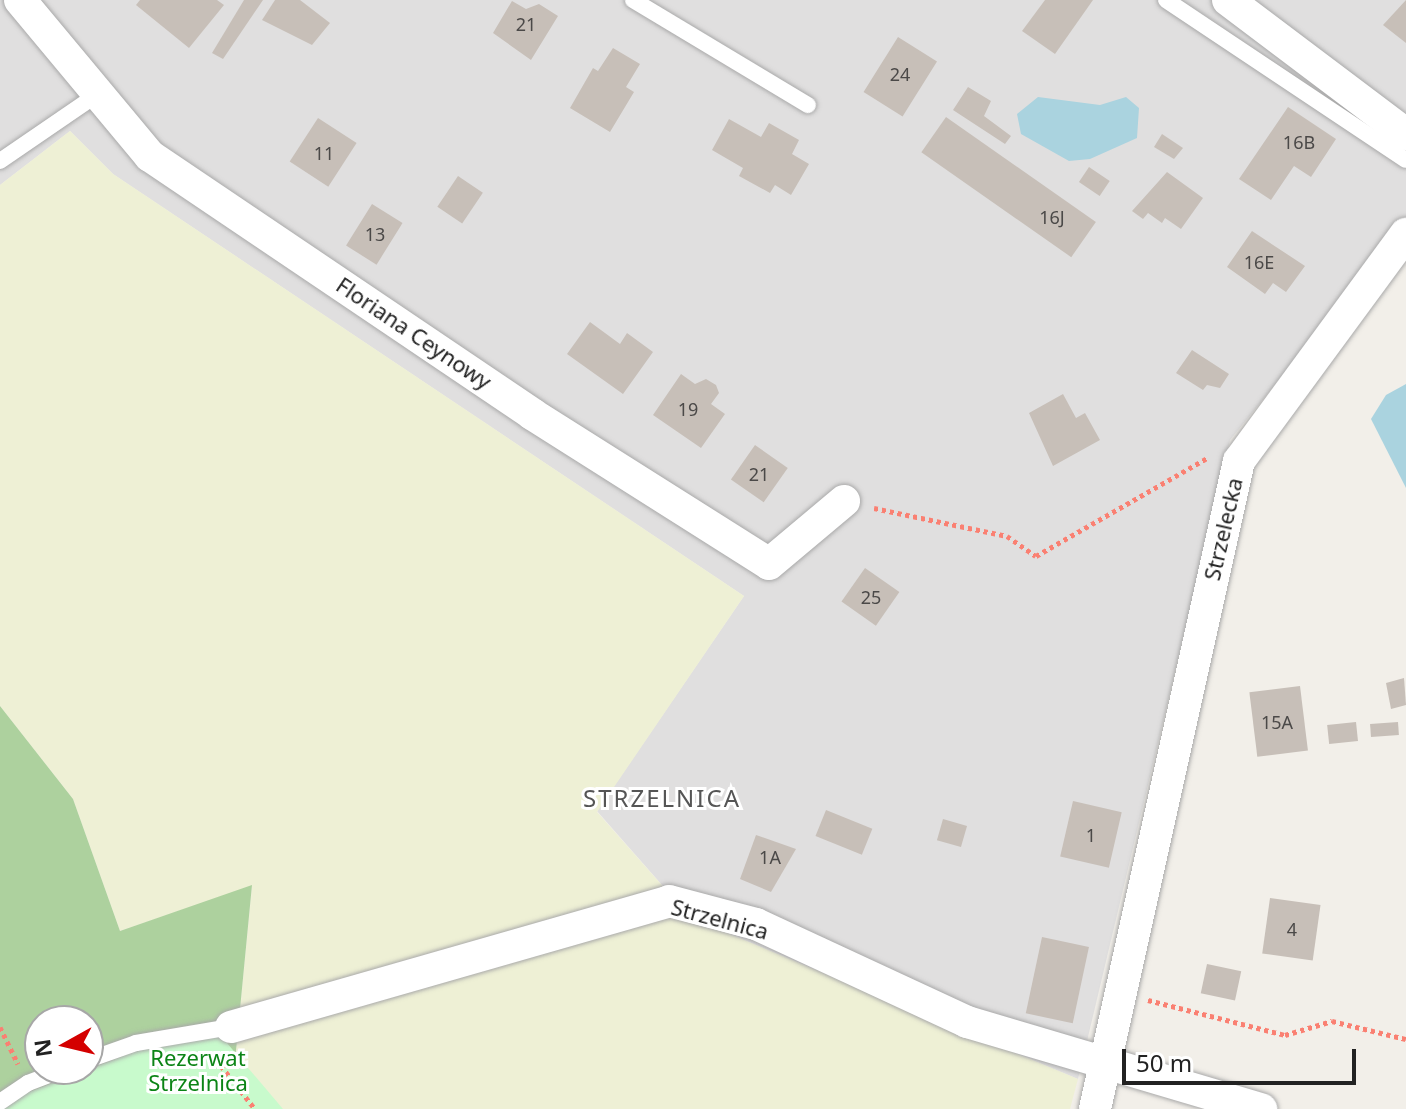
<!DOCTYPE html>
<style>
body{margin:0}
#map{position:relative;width:1406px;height:1109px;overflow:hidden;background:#f2efe9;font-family:"Noto Sans",sans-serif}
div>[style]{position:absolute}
.residential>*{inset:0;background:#e0dfdf}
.farmland>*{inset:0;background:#eef0d5}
.forest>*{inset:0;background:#add19e}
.park>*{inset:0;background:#c8facc}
.water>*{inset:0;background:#aad3df}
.building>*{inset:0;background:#c7bfb8;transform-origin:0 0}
.path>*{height:5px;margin-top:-2.5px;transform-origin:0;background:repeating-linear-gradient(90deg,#fa8072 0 4px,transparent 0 8px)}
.roads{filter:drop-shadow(0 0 2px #a9a9a9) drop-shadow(0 0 2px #a9a9a9)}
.lane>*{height:16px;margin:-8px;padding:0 8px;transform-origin:8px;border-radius:8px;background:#fff}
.street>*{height:32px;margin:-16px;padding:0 16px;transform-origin:16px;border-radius:16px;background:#fff}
span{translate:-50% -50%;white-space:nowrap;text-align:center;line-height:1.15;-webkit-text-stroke:6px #fff;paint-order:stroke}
.number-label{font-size:18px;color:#4b4948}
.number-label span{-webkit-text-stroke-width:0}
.street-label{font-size:22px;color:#222}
.park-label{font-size:22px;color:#0c8416}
.neighbourhood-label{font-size:24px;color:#555;letter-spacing:2px}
.north{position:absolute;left:24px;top:1005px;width:80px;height:80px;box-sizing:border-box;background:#fff;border:2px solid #a7a7a7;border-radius:50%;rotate:262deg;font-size:22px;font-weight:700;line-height:32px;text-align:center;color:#222}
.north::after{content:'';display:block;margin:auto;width:28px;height:36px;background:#d40000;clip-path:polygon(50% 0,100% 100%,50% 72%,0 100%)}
.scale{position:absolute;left:1122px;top:1049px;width:234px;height:36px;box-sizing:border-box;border:4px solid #222;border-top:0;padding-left:10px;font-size:24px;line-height:28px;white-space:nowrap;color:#222;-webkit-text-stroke:6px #fff;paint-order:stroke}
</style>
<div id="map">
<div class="residential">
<i style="clip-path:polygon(0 0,1406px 0,1406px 223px,1230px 440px,1078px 1079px,691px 918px,597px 811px,744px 596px,113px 174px,70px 131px,0 185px)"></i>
</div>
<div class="farmland">
<i style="clip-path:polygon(70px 131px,113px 174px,744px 596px,597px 812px,691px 918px,1078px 1079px,1070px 1109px,279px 1109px,235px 1061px,252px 886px,120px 931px,73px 799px,0 706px,0 185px)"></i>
</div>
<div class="forest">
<i style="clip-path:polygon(evenodd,0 706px,73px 799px,120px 931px,252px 885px,235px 1061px,0 1109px,0 706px,40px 1021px,88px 1021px,88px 1069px,40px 1069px,40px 1021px)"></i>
</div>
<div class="park">
<i style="clip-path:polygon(210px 1023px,283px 1109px,0 1109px,0 1103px)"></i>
</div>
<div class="water">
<i style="clip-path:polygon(1038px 97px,1100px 105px,1126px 97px,1139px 108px,1137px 138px,1090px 159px,1069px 161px,1021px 134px,1017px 114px)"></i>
<i style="clip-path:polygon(1406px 384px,1406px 488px,1371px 419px,1386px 395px)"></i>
</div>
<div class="building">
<i style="clip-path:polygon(140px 0,217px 0,224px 5px,189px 48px,136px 5px)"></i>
<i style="clip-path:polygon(244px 0,263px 0,223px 59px,212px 53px)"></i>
<i style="clip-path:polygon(275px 0,300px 0,330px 23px,312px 45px,262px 20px)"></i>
<i style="clip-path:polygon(1045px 0,1093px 0,1055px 54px,1022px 31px)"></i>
<i style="clip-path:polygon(1406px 0,1406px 43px,1383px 25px)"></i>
<i style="clip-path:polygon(512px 1px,526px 9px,539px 4px,558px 16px,531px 60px,493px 33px)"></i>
<i style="left:898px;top:37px;width:46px;height:65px;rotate:32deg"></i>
<i style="clip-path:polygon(613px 48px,640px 64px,626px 87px,634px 92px,610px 132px,570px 108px,593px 68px,598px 71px)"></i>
<i style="clip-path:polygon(968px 87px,991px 101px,984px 116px,1011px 136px,1005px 144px,953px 110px)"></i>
<i style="clip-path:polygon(1288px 107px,1336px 139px,1311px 177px,1294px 166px,1271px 200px,1239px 179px)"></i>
<i style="left:946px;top:117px;width:183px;height:43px;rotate:35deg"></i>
<i style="left:318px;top:118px;width:46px;height:52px;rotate:33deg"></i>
<i style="clip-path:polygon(729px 119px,761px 137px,769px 123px,799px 140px,792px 154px,809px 164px,791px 195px,775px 185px,770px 193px,739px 176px,743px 168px,712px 150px)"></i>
<i style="clip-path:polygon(1162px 134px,1183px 148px,1174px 159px,1154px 147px)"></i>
<i style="left:1089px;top:167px;width:25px;height:18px;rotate:34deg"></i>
<i style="clip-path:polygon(1167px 172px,1203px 198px,1181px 229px,1165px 218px,1162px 223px,1148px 213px,1143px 219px,1132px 211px)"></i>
<i style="left:458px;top:176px;width:30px;height:37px;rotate:34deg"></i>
<i style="left:372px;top:204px;width:36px;height:49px;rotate:32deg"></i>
<i style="clip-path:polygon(1252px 231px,1305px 266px,1286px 292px,1273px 283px,1265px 294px,1227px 267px)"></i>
<i style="clip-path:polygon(590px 322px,620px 344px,627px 333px,653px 352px,623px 394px,567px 354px)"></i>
<i style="clip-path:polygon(1192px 350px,1229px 374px,1220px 388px,1207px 385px,1203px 390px,1176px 373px)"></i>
<i style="clip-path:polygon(681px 374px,695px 384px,706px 379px,716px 385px,719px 393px,711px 404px,725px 414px,701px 448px,653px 415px)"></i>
<i style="clip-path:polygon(1063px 394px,1076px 418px,1085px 413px,1100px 440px,1053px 466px,1029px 413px)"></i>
<i style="left:755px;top:445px;width:40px;height:42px;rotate:35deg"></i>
<i style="left:865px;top:568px;width:42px;height:41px;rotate:35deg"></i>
<i style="clip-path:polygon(1404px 678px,1406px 705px,1391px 709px,1386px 683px)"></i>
<i style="left:1300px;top:686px;width:65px;height:51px;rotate:83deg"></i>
<i style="left:1356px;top:722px;width:19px;height:29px;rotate:84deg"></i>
<i style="left:1398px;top:722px;width:13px;height:28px;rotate:86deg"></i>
<i style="left:1073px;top:801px;width:50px;height:57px;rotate:13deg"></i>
<i style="left:826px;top:810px;width:50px;height:28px;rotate:22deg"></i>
<i style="left:943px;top:819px;width:25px;height:22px;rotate:16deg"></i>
<i style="clip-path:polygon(756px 835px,796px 849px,771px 892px,740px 879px)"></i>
<i style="left:1270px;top:898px;width:51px;height:56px;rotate:8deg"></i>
<i style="left:1042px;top:937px;width:48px;height:78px;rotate:12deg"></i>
<i style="left:1207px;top:964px;width:35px;height:30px;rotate:12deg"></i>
</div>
<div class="path">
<i style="left:874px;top:508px;width:136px;rotate:11.9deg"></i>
<i style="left:1007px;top:536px;width:35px;rotate:35deg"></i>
<i style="left:1036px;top:556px;width:199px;rotate:-29.8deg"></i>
<i style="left:1148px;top:1000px;width:141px;rotate:14.3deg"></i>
<i style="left:1285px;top:1035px;width:49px;rotate:-16.6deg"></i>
<i style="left:1332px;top:1021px;width:76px;rotate:13.7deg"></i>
<i style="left:0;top:1027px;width:41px;rotate:64.1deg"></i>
<i style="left:211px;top:1053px;width:71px;rotate:51.8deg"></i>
</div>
<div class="roads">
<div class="lane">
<i style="left:633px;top:0;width:204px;rotate:31deg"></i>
<i style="left:1166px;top:0;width:288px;rotate:33.7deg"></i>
<i style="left:0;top:161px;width:119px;rotate:-34.4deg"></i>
<i style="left:88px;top:1060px;width:51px;rotate:-19.5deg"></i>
<i style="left:136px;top:1043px;width:96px;rotate:-9.6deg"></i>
<i style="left:0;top:1102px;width:34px;rotate:-34deg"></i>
<i style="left:28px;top:1083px;width:40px;rotate:-21deg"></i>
</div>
<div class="street">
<i style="left:20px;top:0;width:203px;rotate:50.2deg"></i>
<i style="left:150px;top:156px;width:461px;rotate:34deg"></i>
<i style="left:532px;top:414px;width:280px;rotate:32.3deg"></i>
<i style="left:769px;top:564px;width:98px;rotate:-40deg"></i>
<i style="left:1228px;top:0;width:223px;rotate:37deg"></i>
<i style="left:231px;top:1027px;width:456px;rotate:-16deg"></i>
<i style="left:669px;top:901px;width:90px;rotate:14.8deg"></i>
<i style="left:756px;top:924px;width:233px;rotate:24.9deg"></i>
<i style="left:967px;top:1022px;width:307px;rotate:16.5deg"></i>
<i style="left:1095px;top:1109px;width:664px;rotate:-77.47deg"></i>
<i style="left:1239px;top:461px;width:282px;rotate:-53.7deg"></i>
</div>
</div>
<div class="number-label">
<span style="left:526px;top:24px">21</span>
<span style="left:900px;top:74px">24</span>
<span style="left:1299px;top:142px">16B</span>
<span style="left:324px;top:153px">11</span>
<span style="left:1052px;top:217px">16J</span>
<span style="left:375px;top:234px">13</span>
<span style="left:1259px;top:262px">16E</span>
<span style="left:688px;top:409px">19</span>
<span style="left:759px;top:474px">21</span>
<span style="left:871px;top:597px">25</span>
<span style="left:1277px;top:722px">15A</span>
<span style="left:1091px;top:835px">1</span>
<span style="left:770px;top:857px">1A</span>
<span style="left:1292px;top:929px">4</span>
</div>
<div class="street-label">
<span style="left:414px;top:333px;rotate:34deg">Floriana Ceynowy</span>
<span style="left:1223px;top:529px;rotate:-77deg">Strzelecka</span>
<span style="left:720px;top:919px;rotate:15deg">Strzelnica</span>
</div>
<div class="park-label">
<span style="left:198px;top:1070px">Rezerwat<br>Strzelnica</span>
</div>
<div class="neighbourhood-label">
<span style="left:662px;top:798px">STRZELNICA</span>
</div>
<div class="north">N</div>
<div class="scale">50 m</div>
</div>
